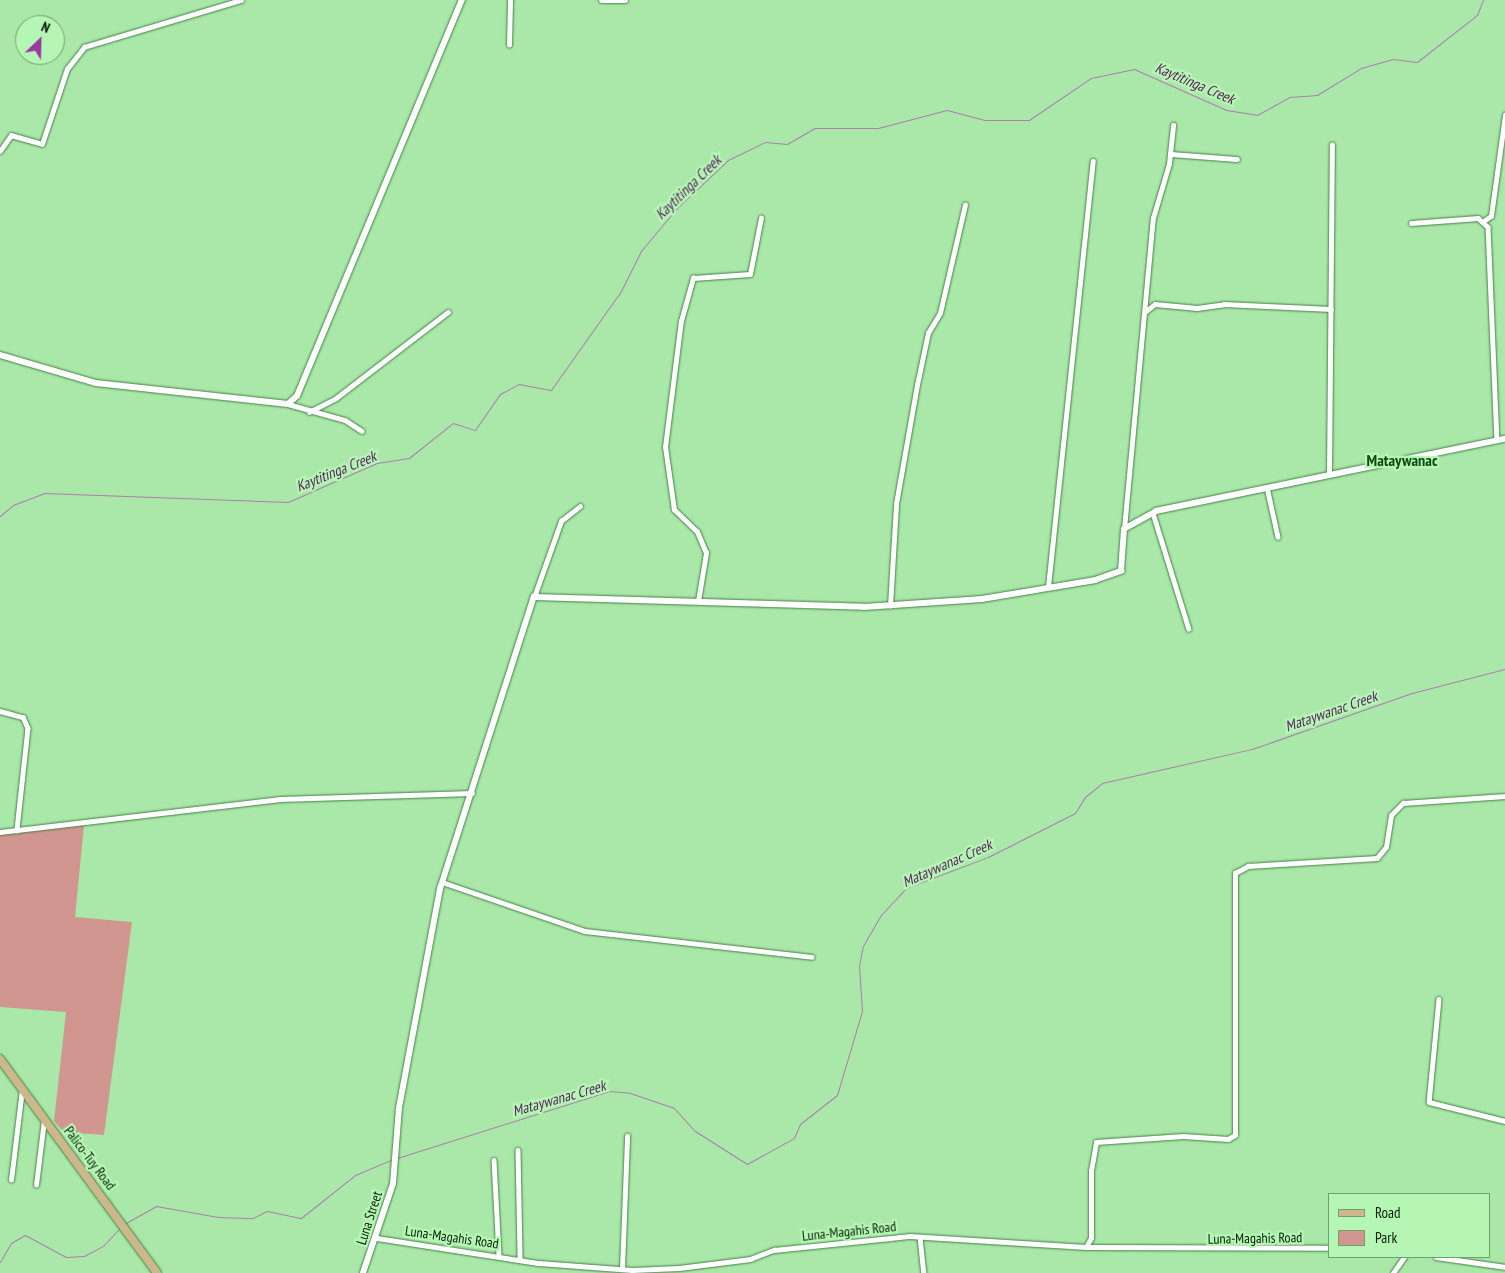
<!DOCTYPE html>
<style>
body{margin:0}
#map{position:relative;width:1505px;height:1273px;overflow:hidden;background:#a9e8a8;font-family:"PT Sans Narrow",sans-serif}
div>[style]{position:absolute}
.green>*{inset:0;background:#d19690}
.stream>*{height:1px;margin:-0.5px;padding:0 0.5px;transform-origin:0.5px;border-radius:0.5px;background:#ac7faf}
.roads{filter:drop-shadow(0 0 1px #458147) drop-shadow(0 0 1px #458147)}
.minor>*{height:4.5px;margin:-2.25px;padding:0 2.25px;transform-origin:2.25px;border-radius:2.25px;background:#fff}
.tertiary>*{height:5.5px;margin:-2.75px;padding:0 2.75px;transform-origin:2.75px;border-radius:2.75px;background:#fff}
.primary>*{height:8px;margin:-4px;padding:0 4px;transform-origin:4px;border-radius:4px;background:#ccb88b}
span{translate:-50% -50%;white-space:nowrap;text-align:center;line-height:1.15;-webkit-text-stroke:4.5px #b6f6b5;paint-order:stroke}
.street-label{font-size:14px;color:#051e06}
.water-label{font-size:15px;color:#5c2460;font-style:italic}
.quarter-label{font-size:16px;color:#0a4c13;font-weight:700}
.legend{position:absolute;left:1328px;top:1193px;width:162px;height:65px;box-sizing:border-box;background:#b6f6b5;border:1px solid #6fa06f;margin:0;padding:6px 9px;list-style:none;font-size:15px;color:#051e06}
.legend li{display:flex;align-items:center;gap:10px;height:25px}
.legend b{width:25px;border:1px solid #6fa06f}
.north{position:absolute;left:15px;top:15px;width:50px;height:50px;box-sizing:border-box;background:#b6f6b5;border:1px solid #6fa06f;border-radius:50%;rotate:24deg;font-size:14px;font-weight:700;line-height:20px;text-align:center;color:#051e06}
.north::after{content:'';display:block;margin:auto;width:18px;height:22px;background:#9838a0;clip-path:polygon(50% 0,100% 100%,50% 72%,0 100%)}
</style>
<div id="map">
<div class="green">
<i style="clip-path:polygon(84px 825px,75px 917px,132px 922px,104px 1135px,64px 1132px,54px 1121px,66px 1012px,0 1007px,0 832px)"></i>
</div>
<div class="stream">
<i style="left:0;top:516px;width:17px;rotate:-40deg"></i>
<i style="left:13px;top:505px;width:33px;rotate:-21deg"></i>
<i style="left:44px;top:493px;width:244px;rotate:2.1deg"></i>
<i style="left:288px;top:502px;width:97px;rotate:-23.7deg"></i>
<i style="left:377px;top:463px;width:32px;rotate:-9deg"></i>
<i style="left:409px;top:458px;width:56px;rotate:-38.5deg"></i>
<i style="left:453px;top:423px;width:23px;rotate:18deg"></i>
<i style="left:475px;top:430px;width:44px;rotate:-55.2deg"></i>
<i style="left:500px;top:394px;width:21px;rotate:-28deg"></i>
<i style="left:519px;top:384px;width:33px;rotate:11deg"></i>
<i style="left:551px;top:390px;width:121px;rotate:-54.7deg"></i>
<i style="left:621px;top:291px;width:45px;rotate:-63.4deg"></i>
<i style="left:641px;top:251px;width:55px;rotate:-50.2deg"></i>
<i style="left:676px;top:209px;width:71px;rotate:-43.3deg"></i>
<i style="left:728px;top:160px;width:41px;rotate:-25.9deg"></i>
<i style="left:765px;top:142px;width:22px;rotate:5deg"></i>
<i style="left:787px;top:144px;width:32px;rotate:-30deg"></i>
<i style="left:815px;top:128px;width:63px"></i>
<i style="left:878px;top:128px;width:71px;rotate:-14.6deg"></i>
<i style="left:947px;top:110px;width:38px;rotate:15deg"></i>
<i style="left:984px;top:120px;width:45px"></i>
<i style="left:1029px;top:120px;width:75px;rotate:-34.1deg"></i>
<i style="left:1091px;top:78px;width:44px;rotate:-11.8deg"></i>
<i style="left:1134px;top:69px;width:101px;rotate:24deg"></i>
<i style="left:1226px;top:110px;width:31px;rotate:9deg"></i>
<i style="left:1257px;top:115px;width:38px;rotate:-29deg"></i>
<i style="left:1290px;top:97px;width:27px;rotate:-4deg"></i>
<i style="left:1317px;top:95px;width:52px;rotate:-31.5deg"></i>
<i style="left:1361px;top:68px;width:33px;rotate:-16deg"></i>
<i style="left:1393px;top:59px;width:24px;rotate:7deg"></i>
<i style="left:1417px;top:62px;width:76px;rotate:-38.1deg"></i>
<i style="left:1477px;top:15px;width:16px;rotate:-68deg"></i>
<i style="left:397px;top:1158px;width:222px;rotate:-17.5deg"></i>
<i style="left:609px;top:1091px;width:21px;rotate:5deg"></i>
<i style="left:630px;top:1093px;width:46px;rotate:18.8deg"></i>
<i style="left:674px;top:1108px;width:31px;rotate:48deg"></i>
<i style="left:695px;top:1131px;width:62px;rotate:32.4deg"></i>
<i style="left:747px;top:1164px;width:54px;rotate:-29deg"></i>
<i style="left:794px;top:1138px;width:15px;rotate:-67deg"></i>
<i style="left:800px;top:1124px;width:47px;rotate:-38.1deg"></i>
<i style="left:837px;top:1095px;width:88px;rotate:-73.4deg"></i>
<i style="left:862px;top:1011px;width:45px;rotate:-93.8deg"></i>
<i style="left:859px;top:966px;width:20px;rotate:-79deg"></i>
<i style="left:863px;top:946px;width:36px;rotate:-60deg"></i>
<i style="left:881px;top:915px;width:37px;rotate:-47deg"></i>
<i style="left:906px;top:888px;width:88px;rotate:-20.7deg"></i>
<i style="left:988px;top:857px;width:97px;rotate:-26.8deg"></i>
<i style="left:1075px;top:813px;width:19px;rotate:-58deg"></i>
<i style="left:1085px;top:797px;width:22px;rotate:-39deg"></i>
<i style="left:1102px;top:783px;width:154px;rotate:-12.8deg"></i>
<i style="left:1252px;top:749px;width:170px;rotate:-19.3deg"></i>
<i style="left:1412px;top:693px;width:96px;rotate:-14.5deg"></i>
<i style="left:124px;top:1224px;width:37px;rotate:-29deg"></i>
<i style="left:156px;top:1206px;width:63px;rotate:10.1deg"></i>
<i style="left:218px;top:1217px;width:35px;rotate:2deg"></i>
<i style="left:253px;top:1218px;width:16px;rotate:-27deg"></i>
<i style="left:267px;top:1211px;width:35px;rotate:12deg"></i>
<i style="left:301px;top:1218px;width:69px;rotate:-38.5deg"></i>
<i style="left:355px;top:1175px;width:41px;rotate:-22.8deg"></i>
<i style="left:0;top:1262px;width:22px;rotate:-60deg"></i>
<i style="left:11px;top:1243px;width:16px;rotate:-30deg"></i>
<i style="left:25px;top:1235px;width:47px;rotate:28.2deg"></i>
<i style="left:66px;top:1257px;width:18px;rotate:-3deg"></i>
<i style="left:84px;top:1256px;width:21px;rotate:-28deg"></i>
<i style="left:103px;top:1246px;width:25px;rotate:-47deg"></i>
</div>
<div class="roads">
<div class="minor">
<i style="left:509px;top:45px;width:45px;rotate:-88.7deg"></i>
<i style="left:0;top:151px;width:19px;rotate:-55deg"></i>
<i style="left:11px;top:135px;width:32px;rotate:16deg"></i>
<i style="left:42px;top:144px;width:79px;rotate:-71.6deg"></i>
<i style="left:67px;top:69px;width:28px;rotate:-52deg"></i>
<i style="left:84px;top:47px;width:164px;rotate:-16.7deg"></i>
<i style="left:1170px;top:154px;width:67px;rotate:4.3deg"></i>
<i style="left:1485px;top:220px;width:7px;rotate:-34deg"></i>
<i style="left:1491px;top:216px;width:102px;rotate:-82.1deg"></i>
<i style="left:1411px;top:223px;width:67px;rotate:-4.3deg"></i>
<i style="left:1478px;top:218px;width:13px;rotate:42deg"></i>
<i style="left:1488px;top:227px;width:212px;rotate:87.6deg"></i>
<i style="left:1146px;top:311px;width:11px;rotate:-38deg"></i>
<i style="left:1155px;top:304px;width:42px;rotate:5.4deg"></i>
<i style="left:1197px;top:308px;width:27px;rotate:-8deg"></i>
<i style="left:1224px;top:304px;width:107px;rotate:2.7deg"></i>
<i style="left:288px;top:404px;width:59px;rotate:15.7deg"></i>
<i style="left:345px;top:420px;width:20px;rotate:33deg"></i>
<i style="left:309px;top:412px;width:30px;rotate:-27deg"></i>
<i style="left:336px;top:398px;width:141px;rotate:-37.5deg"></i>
<i style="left:1329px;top:474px;width:329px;rotate:-89.5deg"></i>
<i style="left:1267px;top:487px;width:51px;rotate:77.6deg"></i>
<i style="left:1153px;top:513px;width:121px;rotate:72.8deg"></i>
<i style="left:1124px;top:529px;width:312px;rotate:-84.7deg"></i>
<i style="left:1153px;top:218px;width:56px;rotate:-73.5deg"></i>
<i style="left:1169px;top:164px;width:39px;rotate:-84deg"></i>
<i style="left:1048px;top:587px;width:428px;rotate:-84deg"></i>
<i style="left:534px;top:597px;width:81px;rotate:-70.4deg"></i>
<i style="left:561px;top:521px;width:24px;rotate:-38deg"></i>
<i style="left:698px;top:601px;width:49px;rotate:-80.5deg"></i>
<i style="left:706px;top:553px;width:23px;rotate:-113deg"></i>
<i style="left:697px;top:532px;width:32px;rotate:-136deg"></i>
<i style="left:674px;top:510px;width:64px;rotate:-98.1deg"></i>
<i style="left:665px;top:447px;width:127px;rotate:-82.8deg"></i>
<i style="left:681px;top:321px;width:45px;rotate:-74.4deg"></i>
<i style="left:693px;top:278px;width:57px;rotate:-4deg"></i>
<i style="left:750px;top:274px;width:57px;rotate:-78.9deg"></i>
<i style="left:890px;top:606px;width:102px;rotate:-86.6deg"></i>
<i style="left:896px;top:504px;width:121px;rotate:-80deg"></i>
<i style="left:917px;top:385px;width:53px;rotate:-78.1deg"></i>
<i style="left:928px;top:333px;width:23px;rotate:-59deg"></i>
<i style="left:940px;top:313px;width:111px;rotate:-77deg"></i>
<i style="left:0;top:711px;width:24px;rotate:15deg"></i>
<i style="left:23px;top:717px;width:12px;rotate:66deg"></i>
<i style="left:28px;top:728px;width:103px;rotate:96.2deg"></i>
<i style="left:0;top:832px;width:282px;rotate:-6.7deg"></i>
<i style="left:280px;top:799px;width:192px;rotate:-1.8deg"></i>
<i style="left:442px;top:882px;width:151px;rotate:18.9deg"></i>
<i style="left:585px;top:931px;width:228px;rotate:6.5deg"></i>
<i style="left:1439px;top:999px;width:103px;rotate:95.5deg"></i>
<i style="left:1429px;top:1102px;width:78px;rotate:14deg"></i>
<i style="left:518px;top:1150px;width:109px;rotate:88.9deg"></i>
<i style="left:494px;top:1160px;width:95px;rotate:87deg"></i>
<i style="left:11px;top:1180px;width:92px;rotate:-83.1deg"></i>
<i style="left:36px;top:1185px;width:65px;rotate:-83deg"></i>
<i style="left:920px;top:1237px;width:36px;rotate:84deg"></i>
<i style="left:377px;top:1238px;width:164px;rotate:8.8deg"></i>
<i style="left:539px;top:1263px;width:93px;rotate:4.3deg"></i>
<i style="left:632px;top:1270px;width:47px;rotate:-2.4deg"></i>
<i style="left:679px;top:1268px;width:72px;rotate:-7.2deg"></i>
<i style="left:750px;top:1259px;width:26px;rotate:-21deg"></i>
<i style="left:774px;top:1250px;width:137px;rotate:-5.9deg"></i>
<i style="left:910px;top:1236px;width:176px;rotate:3.6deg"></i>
<i style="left:1086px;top:1247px;width:243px;rotate:0.2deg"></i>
<i style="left:1086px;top:1247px;width:10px;rotate:-61deg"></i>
<i style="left:1091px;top:1238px;width:67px;rotate:-90deg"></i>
<i style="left:1091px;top:1171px;width:29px;rotate:-80deg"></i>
<i style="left:1096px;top:1142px;width:87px;rotate:-3.9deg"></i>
<i style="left:1183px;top:1136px;width:45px;rotate:3.8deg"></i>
<i style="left:1228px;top:1139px;width:8px;rotate:-30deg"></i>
<i style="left:1235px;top:1135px;width:262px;rotate:-90deg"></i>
<i style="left:1235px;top:873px;width:15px;rotate:-28deg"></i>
<i style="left:1248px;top:866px;width:129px;rotate:-3.5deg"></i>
<i style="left:1377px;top:858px;width:14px;rotate:-51deg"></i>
<i style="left:1386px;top:847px;width:32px;rotate:-81deg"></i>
<i style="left:1391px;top:815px;width:17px;rotate:-45deg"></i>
<i style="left:1403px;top:803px;width:102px;rotate:-3.9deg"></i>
<i style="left:1436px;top:1257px;width:70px;rotate:8.2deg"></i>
<i style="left:622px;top:1269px;width:133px;rotate:-87.8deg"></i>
<i style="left:1393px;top:1273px;width:19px;rotate:-55deg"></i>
</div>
<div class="tertiary">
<i style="left:602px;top:0;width:23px"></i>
<i style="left:0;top:355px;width:100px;rotate:16.3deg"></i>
<i style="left:96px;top:383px;width:193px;rotate:6.2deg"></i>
<i style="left:288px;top:404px;width:12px;rotate:-42deg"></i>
<i style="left:297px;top:396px;width:429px;rotate:-67.4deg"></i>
<i style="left:363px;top:1273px;width:94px;rotate:-71.4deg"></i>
<i style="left:393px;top:1184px;width:76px;rotate:-85.5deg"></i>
<i style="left:399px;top:1108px;width:223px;rotate:-79.4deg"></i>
<i style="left:440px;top:889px;width:307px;rotate:-72.2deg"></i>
<i style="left:534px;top:597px;width:330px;rotate:1.7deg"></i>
<i style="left:864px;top:607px;width:118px;rotate:-3.9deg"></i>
<i style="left:982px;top:599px;width:115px;rotate:-9.5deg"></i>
<i style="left:1095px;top:580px;width:28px;rotate:-19deg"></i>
<i style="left:1121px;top:571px;width:42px;rotate:-85.9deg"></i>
<i style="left:1124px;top:529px;width:37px;rotate:-29deg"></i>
<i style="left:1156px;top:511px;width:356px;rotate:-11.7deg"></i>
</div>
<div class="primary">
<i style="left:0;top:1059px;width:265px;rotate:53.7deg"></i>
</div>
</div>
<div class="street-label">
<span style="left:90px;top:1158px;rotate:53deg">Palico-Tuy Road</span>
<span style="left:369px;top:1218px;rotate:-72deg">Luna Street</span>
<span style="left:849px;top:1231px;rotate:-6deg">Luna-Magahis Road</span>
<span style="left:452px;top:1237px;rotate:8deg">Luna-Magahis Road</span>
<span style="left:1255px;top:1238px;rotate:-1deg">Luna-Magahis Road</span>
</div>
<div class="water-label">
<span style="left:1195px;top:83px;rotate:23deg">Kaytitinga Creek</span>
<span style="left:688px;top:187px;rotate:-44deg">Kaytitinga Creek</span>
<span style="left:336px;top:471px;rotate:-22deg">Kaytitinga Creek</span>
<span style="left:1331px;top:711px;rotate:-19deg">Mataywanac Creek</span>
<span style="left:947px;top:863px;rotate:-24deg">Mataywanac Creek</span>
<span style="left:559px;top:1098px;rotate:-16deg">Mataywanac Creek</span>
</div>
<div class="quarter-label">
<span style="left:1402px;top:460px">Mataywanac</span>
</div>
<ul class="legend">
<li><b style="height:6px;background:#ccb88b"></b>Road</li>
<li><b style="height:14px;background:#d19690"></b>Park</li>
</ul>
<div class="north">N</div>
</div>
